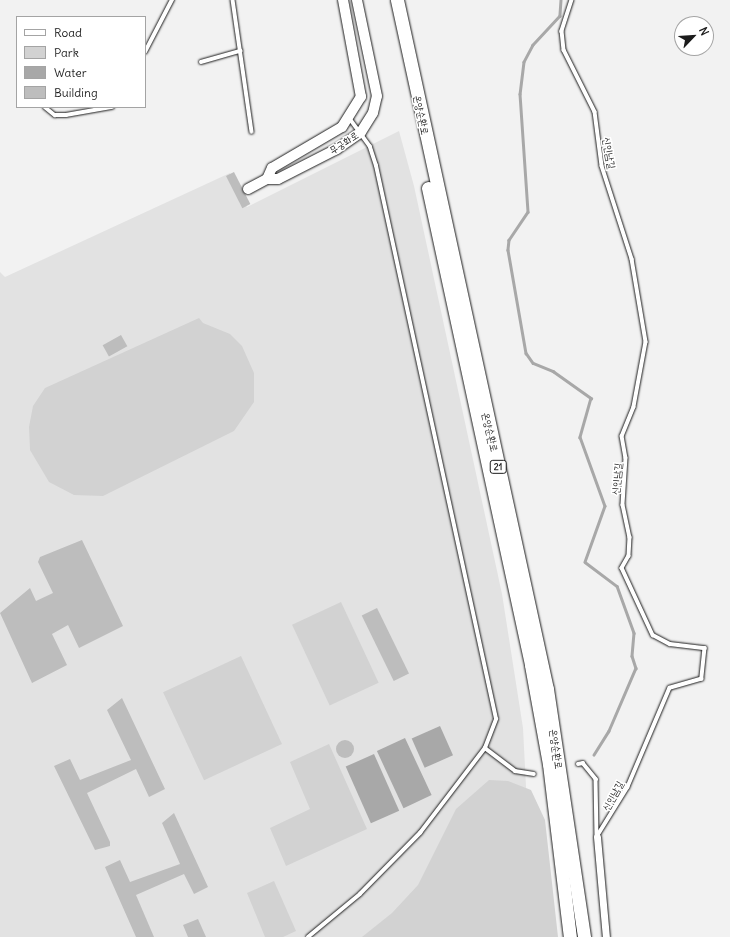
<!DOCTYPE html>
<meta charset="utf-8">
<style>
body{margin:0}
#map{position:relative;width:730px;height:937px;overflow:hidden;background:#f2f2f2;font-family:Delius,"Poor Story",sans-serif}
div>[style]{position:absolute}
.built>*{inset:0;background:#e2e2e2}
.green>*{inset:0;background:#d2d2d2;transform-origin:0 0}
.water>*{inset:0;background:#a8a8a8;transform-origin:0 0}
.stream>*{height:2.5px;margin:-1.25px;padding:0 1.25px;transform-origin:1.25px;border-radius:1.25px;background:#a8a8a8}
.building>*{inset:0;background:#bdbdbd;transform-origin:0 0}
.round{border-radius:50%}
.roads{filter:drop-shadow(0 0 1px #1c1c1c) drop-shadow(0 0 1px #1c1c1c)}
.lane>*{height:3.5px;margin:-1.75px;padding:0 1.75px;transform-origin:1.75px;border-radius:1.75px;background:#fff}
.street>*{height:7px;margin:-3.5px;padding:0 3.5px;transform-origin:3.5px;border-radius:3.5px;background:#fff}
.secondary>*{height:10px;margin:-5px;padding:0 5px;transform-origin:5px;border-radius:5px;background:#fff}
.highway>*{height:13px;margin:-6.5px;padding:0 6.5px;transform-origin:6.5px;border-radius:6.5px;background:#fff}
span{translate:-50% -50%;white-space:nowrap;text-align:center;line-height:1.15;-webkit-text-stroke:3px #fff;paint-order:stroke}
.shield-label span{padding:1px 3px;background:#fff;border:1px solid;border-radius:3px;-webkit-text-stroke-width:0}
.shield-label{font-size:9px;color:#1c1c1c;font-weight:700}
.street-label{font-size:10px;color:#1c1c1c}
.legend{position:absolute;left:16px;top:16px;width:130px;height:92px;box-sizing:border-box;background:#fff;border:1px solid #a4a4a4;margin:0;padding:5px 7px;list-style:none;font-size:12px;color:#1c1c1c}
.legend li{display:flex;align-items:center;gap:8px;height:20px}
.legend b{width:20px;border:1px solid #a4a4a4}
.north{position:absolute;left:674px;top:16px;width:40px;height:40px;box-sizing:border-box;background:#fff;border:1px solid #a4a4a4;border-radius:50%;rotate:65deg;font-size:11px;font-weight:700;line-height:16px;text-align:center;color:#1c1c1c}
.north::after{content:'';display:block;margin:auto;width:14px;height:18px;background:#1c1c1c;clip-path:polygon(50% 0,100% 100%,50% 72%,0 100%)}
</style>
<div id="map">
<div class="built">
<i style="clip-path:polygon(399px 131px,414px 186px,502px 594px,523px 728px,527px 806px,394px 937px,0 937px,0 272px,5px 277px,230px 173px,247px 207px)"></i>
</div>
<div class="green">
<i style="clip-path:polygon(199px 318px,203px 323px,230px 334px,242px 346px,254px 373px,254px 402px,234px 431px,103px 496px,74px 495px,49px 482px,30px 450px,29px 427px,33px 406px,45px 388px)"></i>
<i style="left:341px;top:602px;width:89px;height:54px;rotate:65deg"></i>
<i style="left:241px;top:656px;width:97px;height:86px;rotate:65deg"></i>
<i style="clip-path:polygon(329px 744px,367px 829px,286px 866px,270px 828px,310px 809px,290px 762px)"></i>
<i style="clip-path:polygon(489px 780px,508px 781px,531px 790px,545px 820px,558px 937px,362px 937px,392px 913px,418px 885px,456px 809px)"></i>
<i style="clip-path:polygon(274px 881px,296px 931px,283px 937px,265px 937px,247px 893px)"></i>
</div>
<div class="water">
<i style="left:440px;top:726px;width:32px;height:31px;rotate:66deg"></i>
<i style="left:405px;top:738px;width:63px;height:31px;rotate:65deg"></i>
<i style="left:374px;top:754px;width:62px;height:31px;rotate:66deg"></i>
</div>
<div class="stream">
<i style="left:561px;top:0;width:16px;rotate:94deg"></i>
<i style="left:560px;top:16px;width:40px;rotate:133deg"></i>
<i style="left:533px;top:45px;width:19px;rotate:118deg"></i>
<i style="left:524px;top:62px;width:32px;rotate:97deg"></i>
<i style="left:520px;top:94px;width:118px;rotate:86.1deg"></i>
<i style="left:528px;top:212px;width:34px;rotate:124deg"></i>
<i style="left:509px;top:240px;width:10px;rotate:96deg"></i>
<i style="left:508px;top:250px;width:105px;rotate:80.1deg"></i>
<i style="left:526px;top:353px;width:12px;rotate:55deg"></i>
<i style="left:533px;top:363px;width:22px;rotate:22deg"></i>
<i style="left:553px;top:371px;width:47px;rotate:35.4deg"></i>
<i style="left:591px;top:398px;width:41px;rotate:105.8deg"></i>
<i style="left:580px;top:437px;width:73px;rotate:70.1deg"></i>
<i style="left:605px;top:506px;width:59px;rotate:109.7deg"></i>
<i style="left:585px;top:562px;width:40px;rotate:37deg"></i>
<i style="left:617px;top:586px;width:50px;rotate:70.1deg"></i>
<i style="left:634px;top:633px;width:23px;rotate:95deg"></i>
<i style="left:632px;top:656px;width:13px;rotate:72deg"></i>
<i style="left:636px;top:668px;width:69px;rotate:113.2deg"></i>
<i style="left:609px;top:731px;width:28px;rotate:122deg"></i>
</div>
<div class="building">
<i style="left:234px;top:172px;width:36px;height:9px;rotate:63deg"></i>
<i style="left:121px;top:335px;width:13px;height:21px;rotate:61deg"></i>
<i style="clip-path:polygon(82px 540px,123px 626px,79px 648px,68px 625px,52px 634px,67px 665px,32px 683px,0 613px,30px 588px,36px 601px,53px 593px,38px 562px,40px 557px)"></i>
<i style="left:377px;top:608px;width:73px;height:17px;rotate:64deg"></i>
<i style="clip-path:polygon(122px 698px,165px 789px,149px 797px,136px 769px,87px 793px,110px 842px,110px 846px,95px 850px,54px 766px,70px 759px,80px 780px,131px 760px,107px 710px)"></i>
<i class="round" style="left:336px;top:740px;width:18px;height:18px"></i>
<i style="clip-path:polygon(174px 813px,208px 887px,194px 894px,184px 874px,136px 895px,154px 937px,136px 937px,105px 867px,120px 860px,130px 882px,180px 864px,162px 823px)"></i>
<i style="clip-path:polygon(198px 919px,206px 937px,188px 937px,183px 925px)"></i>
</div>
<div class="roads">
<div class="lane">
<i style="left:233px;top:0;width:133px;rotate:81.8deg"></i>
<i style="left:572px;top:0;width:33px;rotate:108deg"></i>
<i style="left:562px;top:31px;width:19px;rotate:84deg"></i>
<i style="left:564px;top:50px;width:69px;rotate:63.4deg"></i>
<i style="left:595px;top:112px;width:54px;rotate:82.6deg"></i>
<i style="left:602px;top:166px;width:98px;rotate:72.1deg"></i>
<i style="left:632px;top:259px;width:84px;rotate:80.4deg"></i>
<i style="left:646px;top:342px;width:66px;rotate:100.5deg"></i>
<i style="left:634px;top:407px;width:31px;rotate:112deg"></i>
<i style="left:622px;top:436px;width:22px;rotate:80deg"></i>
<i style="left:626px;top:458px;width:47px;rotate:93.7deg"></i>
<i style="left:623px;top:505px;width:33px;rotate:78deg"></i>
<i style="left:630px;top:537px;width:19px;rotate:93deg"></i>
<i style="left:629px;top:556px;width:14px;rotate:120deg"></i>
<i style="left:622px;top:568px;width:74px;rotate:65.2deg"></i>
<i style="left:653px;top:635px;width:19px;rotate:28deg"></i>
<i style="left:670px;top:644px;width:35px;rotate:7deg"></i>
<i style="left:705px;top:648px;width:31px;rotate:96deg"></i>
<i style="left:702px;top:679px;width:33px;rotate:164deg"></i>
<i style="left:670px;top:688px;width:108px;rotate:113deg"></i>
<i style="left:628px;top:787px;width:59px;rotate:121.8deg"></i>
<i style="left:145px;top:52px;width:59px;rotate:-62.6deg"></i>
<i style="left:201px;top:62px;width:41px;rotate:-15.8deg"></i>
<i style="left:45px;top:107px;width:13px;rotate:39deg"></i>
<i style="left:55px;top:115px;width:11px"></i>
<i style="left:66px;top:115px;width:47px;rotate:-9.9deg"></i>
<i style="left:485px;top:748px;width:38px;rotate:37deg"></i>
<i style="left:515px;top:771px;width:19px;rotate:9deg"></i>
<i style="left:578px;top:764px;width:5px;rotate:-11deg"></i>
<i style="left:583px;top:763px;width:21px;rotate:51deg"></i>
<i style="left:596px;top:779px;width:58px;rotate:89deg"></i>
<i style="left:308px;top:937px;width:67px;rotate:-39.6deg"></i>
<i style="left:360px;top:894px;width:86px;rotate:-45.5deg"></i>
<i style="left:420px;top:833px;width:107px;rotate:-52.6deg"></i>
<i style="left:485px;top:748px;width:31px;rotate:-69deg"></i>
<i style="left:496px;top:719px;width:566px;rotate:-102.24deg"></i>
<i style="left:376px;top:166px;width:20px;rotate:-108deg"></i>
<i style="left:370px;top:147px;width:36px;rotate:-126deg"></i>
</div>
<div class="street">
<i style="left:597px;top:837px;width:100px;rotate:84.9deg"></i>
</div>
<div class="secondary">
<i style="left:267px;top:179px;width:12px;rotate:-66deg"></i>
<i style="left:272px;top:168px;width:81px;rotate:-30.4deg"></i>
<i style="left:342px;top:127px;width:36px;rotate:-58deg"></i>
<i style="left:361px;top:97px;width:99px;rotate:-100.5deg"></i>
<i style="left:248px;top:189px;width:21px;rotate:-28deg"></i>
<i style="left:267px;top:179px;width:11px"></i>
<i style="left:278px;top:179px;width:66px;rotate:-27deg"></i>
<i style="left:337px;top:149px;width:29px;rotate:-35deg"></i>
<i style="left:361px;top:132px;width:22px;rotate:-58deg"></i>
<i style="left:373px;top:113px;width:17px;rotate:-77deg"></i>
<i style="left:377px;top:96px;width:98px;rotate:-101.8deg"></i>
</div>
<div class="highway">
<i style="left:397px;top:0;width:705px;rotate:77.72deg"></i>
<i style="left:547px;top:689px;width:251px;rotate:81.5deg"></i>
<i style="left:428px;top:188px;width:488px;rotate:77.8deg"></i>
<i style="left:531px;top:665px;width:101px;rotate:79.7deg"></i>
<i style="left:549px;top:764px;width:174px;rotate:83.1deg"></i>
</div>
</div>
<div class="shield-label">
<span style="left:498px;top:467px">21</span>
</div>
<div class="street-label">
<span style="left:421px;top:115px;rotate:78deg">온양순환로</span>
<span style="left:344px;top:143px;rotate:-33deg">무궁화로</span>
<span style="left:609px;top:153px;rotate:80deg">신인남길</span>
<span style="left:490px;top:432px;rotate:77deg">온양순환로</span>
<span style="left:617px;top:479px;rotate:-85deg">신인남길</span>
<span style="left:556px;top:749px;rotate:82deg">온양순환로</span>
<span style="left:613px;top:796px;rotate:-61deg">신인남길</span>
</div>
<ul class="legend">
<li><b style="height:5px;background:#fff"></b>Road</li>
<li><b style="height:11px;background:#d2d2d2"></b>Park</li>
<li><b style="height:11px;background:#a8a8a8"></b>Water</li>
<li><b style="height:11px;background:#bdbdbd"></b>Building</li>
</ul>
<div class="north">N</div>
</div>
